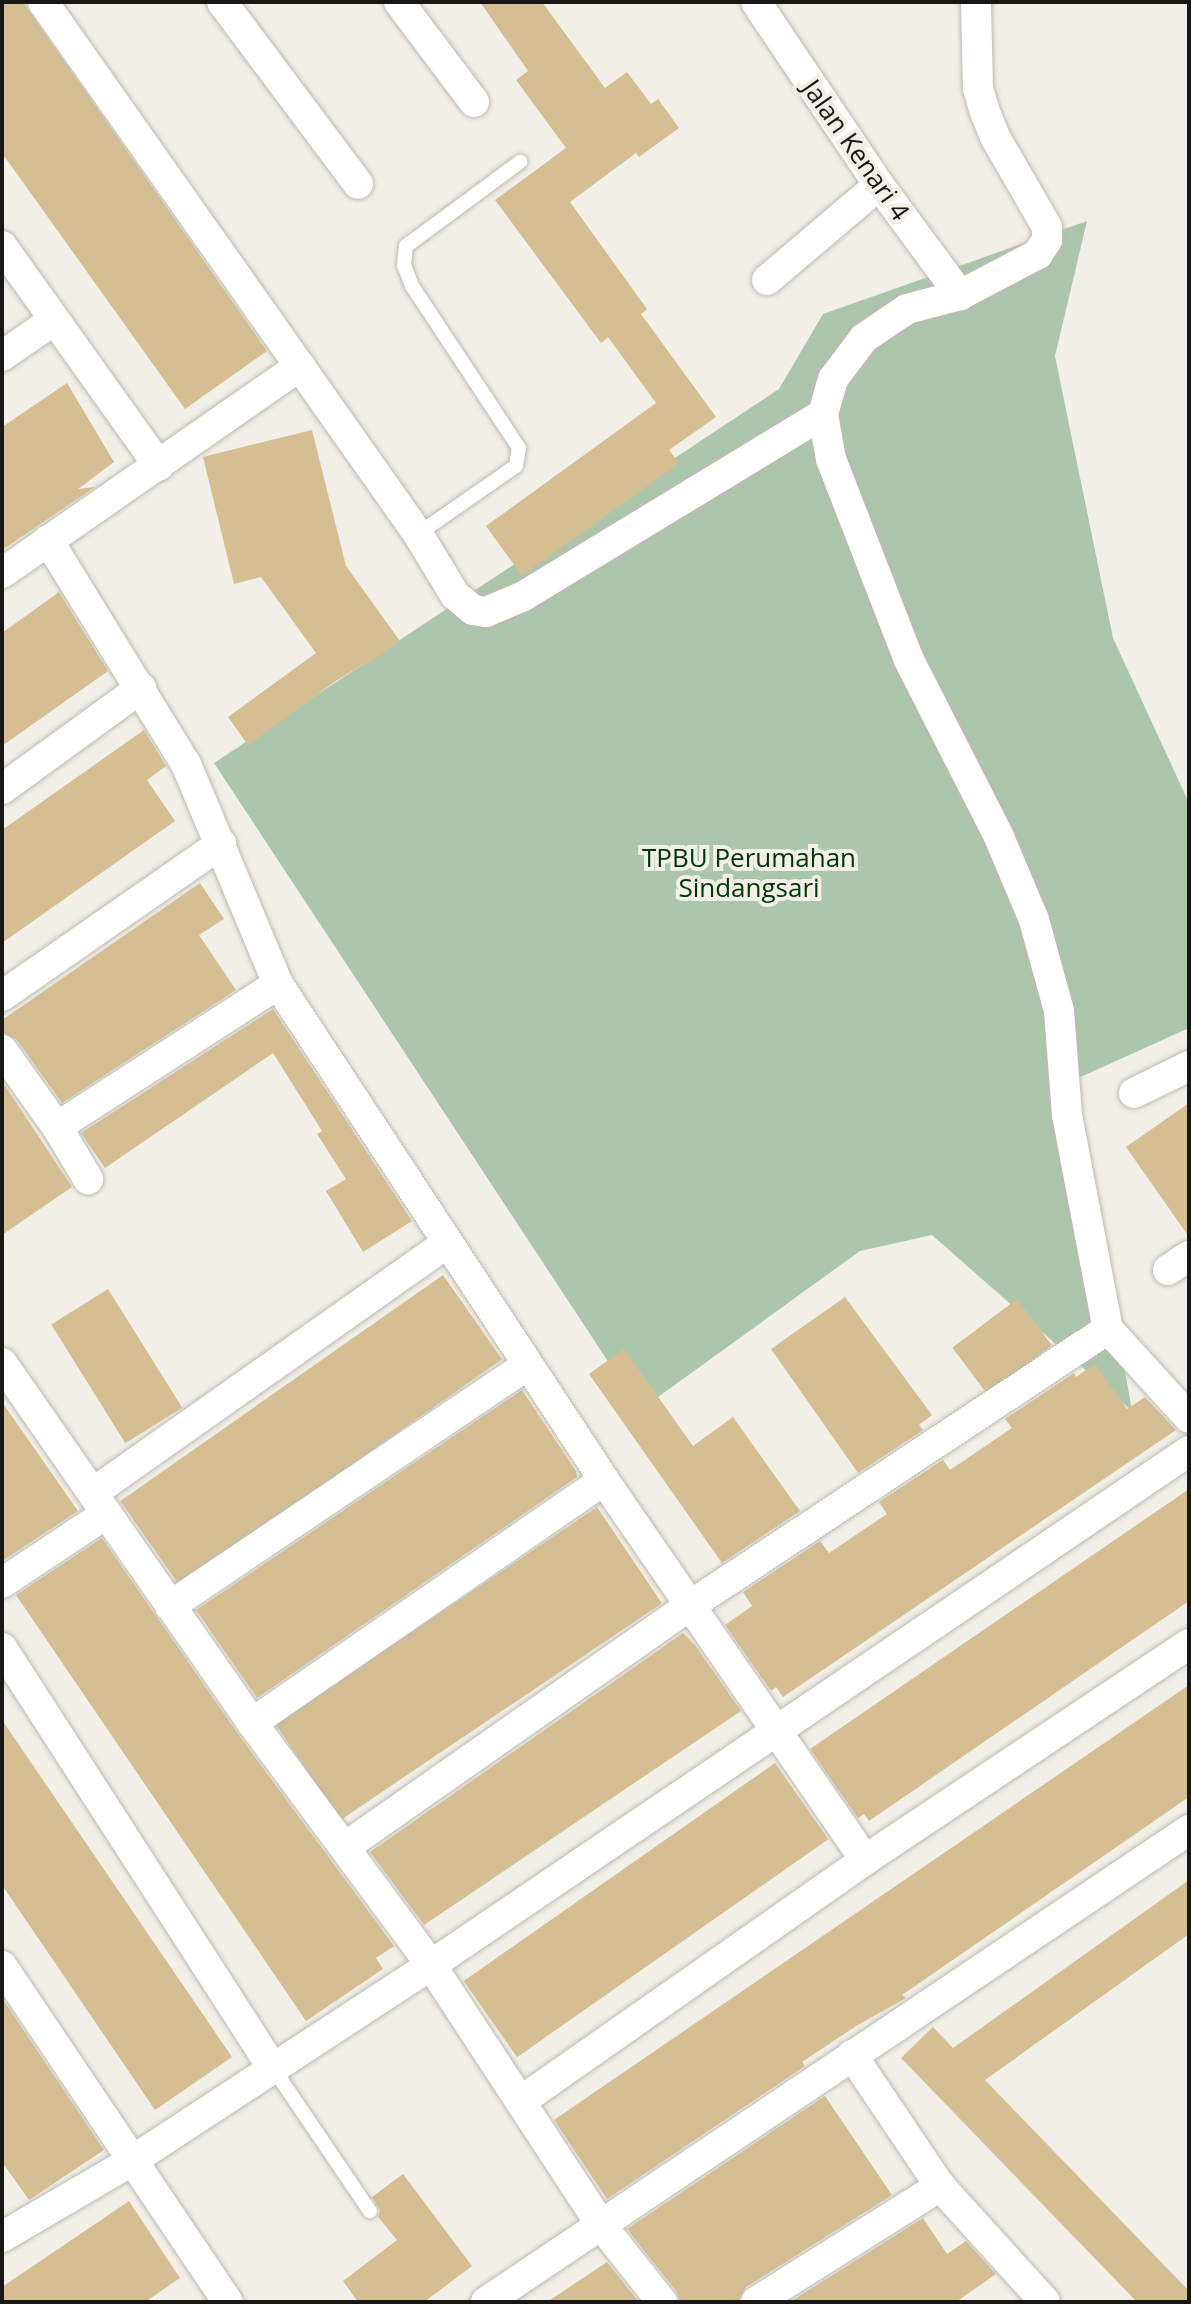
<!DOCTYPE html>
<style>
body{margin:0}
#map{position:relative;width:1191px;height:2304px;overflow:hidden;background:#f2efe8;font-family:"Open Sans",sans-serif}
div>[style]{position:absolute}
.green>*{inset:0;background:#abc6ab}
.building>*{inset:0;background:#d5bf92;transform-origin:0 0}
.roads{filter:drop-shadow(0 0 2px #bdbab3) drop-shadow(0 0 2px #bdbab3)}
.service>*{height:14px;margin:-7px;padding:0 7px;transform-origin:7px;border-radius:7px;background:#fff}
.minor>*{height:30px;margin:-15px;padding:0 15px;transform-origin:15px;border-radius:15px;background:#fff}
span{translate:-50% -50%;white-space:nowrap;text-align:center;line-height:1.15;-webkit-text-stroke:8px #f2efe8;paint-order:stroke}
.street-label{font-size:26px;color:#191715}
.park-label{font-size:26px;color:#003604}
.frame{position:absolute;inset:0;border:4px solid #191715;pointer-events:none}
</style>
<div id="map">
<div class="green">
<i style="clip-path:polygon(1087px 221px,1055px 356px,1113px 638px,1189px 803px,1189px 1028px,1074px 1080px,1132px 1411px,932px 1235px,860px 1251px,640px 1410px,214px 763px,779px 389px,823px 314px)"></i>
</div>
<div class="building">
<i style="clip-path:polygon(2px 2px,23px 2px,267px 351px,185px 409px,2px 153px)"></i>
<i style="clip-path:polygon(480px 2px,542px 2px,605px 88px,627px 72px,651px 104px,658px 99px,679px 128px,639px 157px,636px 153px,570px 202px,647px 309px,641px 314px,716px 417px,669px 450px,679px 463px,522px 576px,486px 526px,656px 403px,608px 337px,601px 343px,495px 200px,566px 148px,516px 80px,528px 71px)"></i>
<i style="clip-path:polygon(67px 383px,114px 462px,78px 489px,95px 487px,2px 550px,2px 427px)"></i>
<i style="clip-path:polygon(312px 430px,346px 566px,400px 641px,366px 665px,365px 663px,336px 681px,248px 745px,228px 717px,316px 653px,261px 577px,234px 584px,203px 457px)"></i>
<i style="clip-path:polygon(59px 592px,108px 671px,2px 746px,2px 633px)"></i>
<i style="clip-path:polygon(144px 730px,166px 766px,147px 780px,175px 821px,2px 943px,2px 830px)"></i>
<i style="clip-path:polygon(200px 883px,224px 919px,199px 935px,236px 990px,62px 1103px,17px 1040px,2px 1032px,2px 1020px)"></i>
<i style="clip-path:polygon(273px 1009px,412px 1221px,363px 1252px,326px 1191px,346px 1179px,317px 1134px,322px 1131px,273px 1053px,105px 1168px,81px 1133px)"></i>
<i style="clip-path:polygon(2px 1081px,72px 1187px,2px 1235px)"></i>
<i style="clip-path:polygon(1189px 1103px,1189px 1237px,1126px 1147px)"></i>
<i style="left:443px;top:1275px;width:103px;height:394px;rotate:55deg"></i>
<i style="left:108px;top:1289px;width:140px;height:67px;rotate:58deg"></i>
<i style="clip-path:polygon(845px 1297px,932px 1415px,919px 1425px,923px 1430px,858px 1473px,771px 1349px)"></i>
<i style="left:1017px;top:1299px;width:58px;height:81px;rotate:53deg"></i>
<i style="clip-path:polygon(624px 1349px,693px 1446px,733px 1417px,800px 1511px,722px 1563px,589px 1374px)"></i>
<i style="clip-path:polygon(1095px 1364px,1127px 1409px,1145px 1397px,1176px 1430px,783px 1697px,776px 1687px,771px 1691px,725px 1625px,752px 1606px,743px 1592px,820px 1541px,829px 1553px,887px 1514px,879px 1502px,943px 1460px,950px 1470px,1012px 1428px,1005px 1419px,1074px 1373px,1076px 1377px)"></i>
<i style="clip-path:polygon(522px 1390px,576px 1471px,577px 1477px,257px 1698px,196px 1610px)"></i>
<i style="clip-path:polygon(2px 1402px,78px 1511px,2px 1561px)"></i>
<i style="clip-path:polygon(1189px 1489px,1189px 1601px,869px 1821px,864px 1814px,858px 1818px,810px 1749px)"></i>
<i style="left:597px;top:1507px;width:116px;height:388px;rotate:56deg"></i>
<i style="clip-path:polygon(102px 1538px,238px 1734px,394px 1946px,376px 1958px,383px 1969px,306px 2021px,16px 1595px)"></i>
<i style="clip-path:polygon(683px 1633px,695px 1645px,741px 1711px,424px 1925px,370px 1852px)"></i>
<i style="clip-path:polygon(1189px 1685px,1189px 1797px,902px 1995px,906px 1998px,856px 2026px,802px 2062px,805px 2066px,607px 2199px,554px 2120px)"></i>
<i style="clip-path:polygon(2px 1720px,232px 2057px,155px 2110px,2px 1885px)"></i>
<i style="left:775px;top:1763px;width:93px;height:380px;rotate:55deg"></i>
<i style="clip-path:polygon(1189px 1880px,1189px 1934px,985px 2080px,1189px 2291px,1189px 2302px,1137px 2302px,901px 2058px,933px 2027px,953px 2048px)"></i>
<i style="clip-path:polygon(2px 1998px,104px 2150px,29px 2200px,2px 2162px)"></i>
<i style="clip-path:polygon(825px 2096px,892px 2195px,746px 2287px,738px 2302px,680px 2302px,676px 2291px,627px 2229px)"></i>
<i style="clip-path:polygon(403px 2174px,472px 2266px,424px 2302px,358px 2302px,343px 2281px,397px 2240px,378px 2217px,380px 2210px,372px 2197px)"></i>
<i style="clip-path:polygon(129px 2201px,180px 2278px,145px 2302px,2px 2302px,2px 2287px)"></i>
<i style="clip-path:polygon(923px 2218px,947px 2254px,966px 2241px,996px 2274px,956px 2302px,790px 2302px)"></i>
<i style="clip-path:polygon(607px 2262px,639px 2302px,547px 2302px)"></i>
</div>
<div class="roads">
<div class="service">
<i style="left:418px;top:534px;width:119px;rotate:-34.8deg"></i>
<i style="left:516px;top:466px;width:18px;rotate:-81deg"></i>
<i style="left:519px;top:448px;width:194px;rotate:-123.4deg"></i>
<i style="left:412px;top:286px;width:22px;rotate:-111deg"></i>
<i style="left:404px;top:265px;width:19px;rotate:-84deg"></i>
<i style="left:406px;top:246px;width:142px;rotate:-36.4deg"></i>
<i style="left:273px;top:2068px;width:173px;rotate:55.9deg"></i>
</div>
<div class="minor">
<i style="left:43px;top:2px;width:651px;rotate:54.82deg"></i>
<i style="left:418px;top:534px;width:71px;rotate:58.8deg"></i>
<i style="left:455px;top:595px;width:23px;rotate:40deg"></i>
<i style="left:473px;top:610px;width:13px;rotate:9deg"></i>
<i style="left:486px;top:612px;width:39px;rotate:-23deg"></i>
<i style="left:522px;top:597px;width:352px;rotate:-31.3deg"></i>
<i style="left:222px;top:2px;width:227px;rotate:53.2deg"></i>
<i style="left:399px;top:2px;width:125px;rotate:53.1deg"></i>
<i style="left:756px;top:2px;width:220px;rotate:56.1deg"></i>
<i style="left:879px;top:185px;width:137px;rotate:53.6deg"></i>
<i style="left:976px;top:2px;width:86px;rotate:88.7deg"></i>
<i style="left:978px;top:88px;width:25px;rotate:74deg"></i>
<i style="left:985px;top:112px;width:27px;rotate:68deg"></i>
<i style="left:995px;top:137px;width:104px;rotate:60deg"></i>
<i style="left:1047px;top:227px;width:13px;rotate:90deg"></i>
<i style="left:1047px;top:240px;width:17px;rotate:123deg"></i>
<i style="left:1038px;top:254px;width:88px;rotate:152.3deg"></i>
<i style="left:960px;top:295px;width:55px;rotate:165.2deg"></i>
<i style="left:907px;top:309px;width:52px;rotate:146deg"></i>
<i style="left:864px;top:338px;width:51px;rotate:127.1deg"></i>
<i style="left:833px;top:379px;width:36px;rotate:106deg"></i>
<i style="left:823px;top:414px;width:46px;rotate:79.9deg"></i>
<i style="left:831px;top:459px;width:216px;rotate:68.8deg"></i>
<i style="left:909px;top:660px;width:199px;rotate:63deg"></i>
<i style="left:999px;top:837px;width:90px;rotate:67.1deg"></i>
<i style="left:1034px;top:920px;width:94px;rotate:74.6deg"></i>
<i style="left:1059px;top:1011px;width:104px;rotate:85.6deg"></i>
<i style="left:1067px;top:1115px;width:218px;rotate:79.2deg"></i>
<i style="left:1108px;top:1329px;width:120px;rotate:47.7deg"></i>
<i style="left:2px;top:246px;width:270px;rotate:54.5deg"></i>
<i style="left:767px;top:280px;width:147px;rotate:-40.3deg"></i>
<i style="left:2px;top:356px;width:63px;rotate:-34.7deg"></i>
<i style="left:48px;top:540px;width:263px;rotate:58.4deg"></i>
<i style="left:186px;top:764px;width:238px;rotate:67.3deg"></i>
<i style="left:278px;top:984px;width:594px;rotate:56.68deg"></i>
<i style="left:604px;top:1480px;width:461px;rotate:55.5deg"></i>
<i style="left:2px;top:573px;width:363px;rotate:-34.8deg"></i>
<i style="left:2px;top:789px;width:172px;rotate:-36deg"></i>
<i style="left:2px;top:996px;width:267px;rotate:-34.8deg"></i>
<i style="left:2px;top:1050px;width:95px;rotate:54.5deg"></i>
<i style="left:57px;top:1127px;width:61px;rotate:59.2deg"></i>
<i style="left:1134px;top:1093px;width:61px;rotate:-26.1deg"></i>
<i style="left:57px;top:1127px;width:263px;rotate:-32.9deg"></i>
<i style="left:1168px;top:1270px;width:25px;rotate:-34deg"></i>
<i style="left:2px;top:1363px;width:438px;rotate:55.2deg"></i>
<i style="left:252px;top:1723px;width:301px;rotate:53.5deg"></i>
<i style="left:431px;top:1965px;width:311px;rotate:56.8deg"></i>
<i style="left:601px;top:2225px;width:98px;rotate:51.6deg"></i>
<i style="left:94px;top:1492px;width:430px;rotate:-35.2deg"></i>
<i style="left:2px;top:1583px;width:125px;rotate:-33.6deg"></i>
<i style="left:170px;top:1606px;width:431px;rotate:-34deg"></i>
<i style="left:2px;top:1648px;width:500px;rotate:57.2deg"></i>
<i style="left:252px;top:1723px;width:428px;rotate:-34.6deg"></i>
<i style="left:345px;top:1847px;width:422px;rotate:-35deg"></i>
<i style="left:691px;top:1605px;width:500px;rotate:-33.5deg"></i>
<i style="left:2px;top:1966px;width:405px;rotate:56.1deg"></i>
<i style="left:852px;top:2055px;width:158px;rotate:56.1deg"></i>
<i style="left:940px;top:2186px;width:156px;rotate:47.8deg"></i>
<i style="left:521px;top:2101px;width:420px;rotate:-35deg"></i>
<i style="left:865px;top:1860px;width:389px;rotate:-33.7deg"></i>
<i style="left:2px;top:2237px;width:152px;rotate:-30.4deg"></i>
<i style="left:133px;top:2160px;width:356px;rotate:-33.2deg"></i>
<i style="left:431px;top:1965px;width:916px;rotate:-34.14deg"></i>
<i style="left:486px;top:2302px;width:847px;rotate:-33.88deg"></i>
<i style="left:756px;top:2302px;width:218px;rotate:-32.2deg"></i>
</div>
</div>
<div class="street-label">
<span style="left:856px;top:150px;rotate:55deg">Jalan Kenari 4</span>
</div>
<div class="park-label">
<span style="left:749px;top:873px">TPBU Perumahan<br>Sindangsari</span>
</div>
<div class="frame"></div>
</div>
